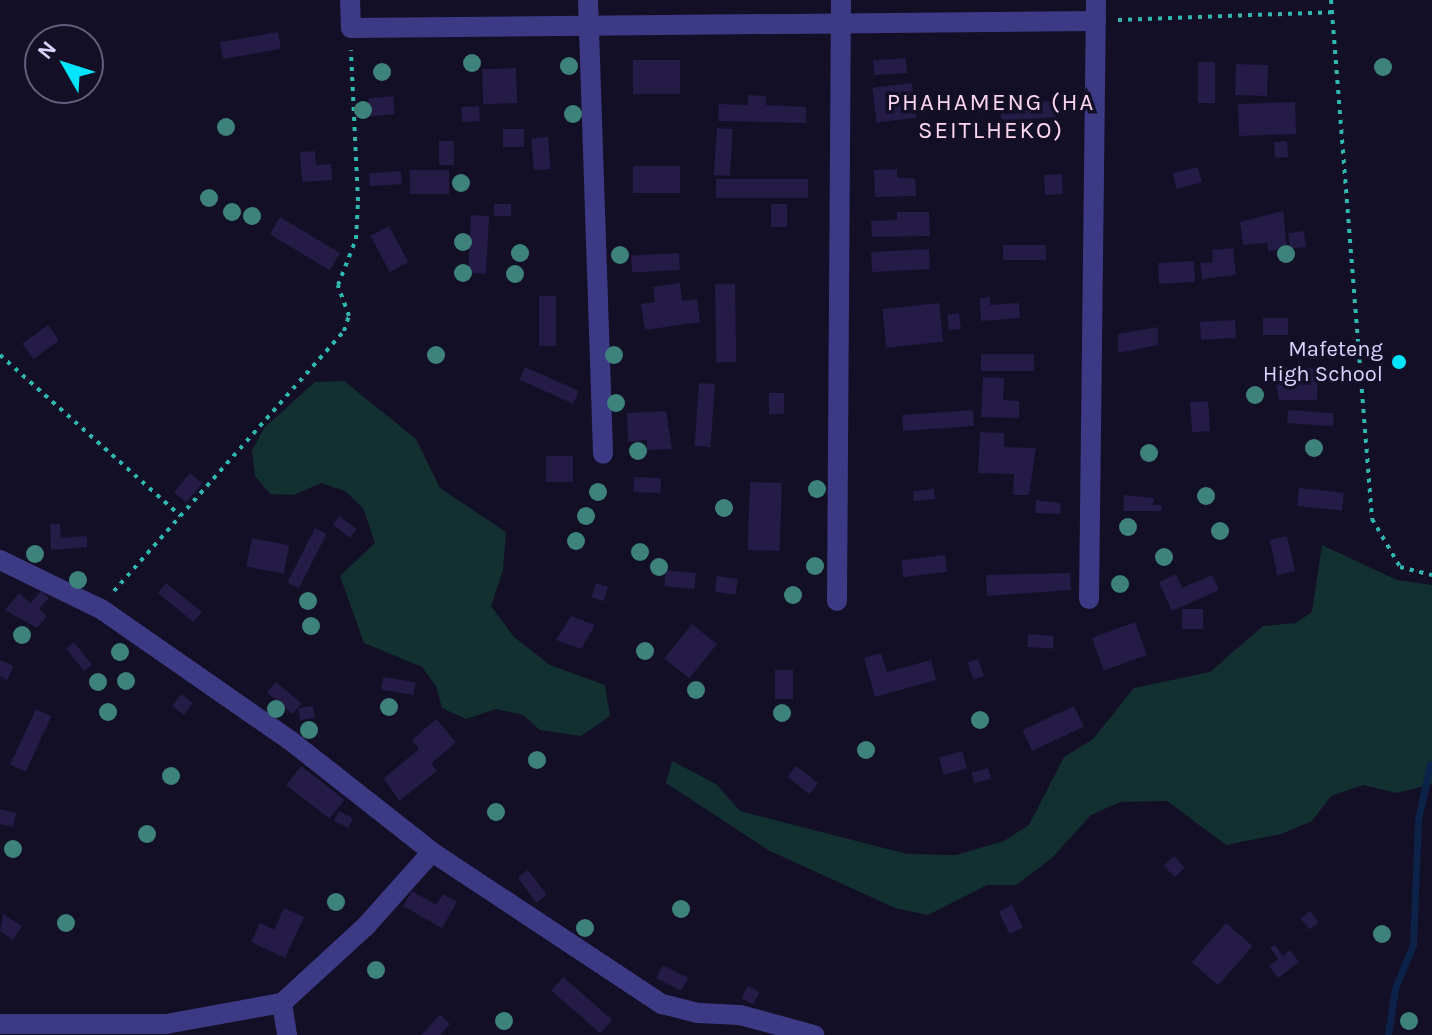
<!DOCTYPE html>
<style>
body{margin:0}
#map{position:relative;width:1432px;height:1035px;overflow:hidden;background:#130f26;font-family:Karla,sans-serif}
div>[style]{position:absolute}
.green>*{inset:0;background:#12302f}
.stream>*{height:7px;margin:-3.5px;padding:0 3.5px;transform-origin:3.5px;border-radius:3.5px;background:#0c2248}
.building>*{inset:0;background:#241b47;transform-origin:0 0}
.path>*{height:4px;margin-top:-2px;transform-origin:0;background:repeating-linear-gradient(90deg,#2fb8b0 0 4px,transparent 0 10px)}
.minor>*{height:20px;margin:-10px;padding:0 10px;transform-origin:10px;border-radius:10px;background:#3d3a85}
.trees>*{width:18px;height:18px;margin:-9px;border-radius:50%;background:#3d827b}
.dots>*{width:22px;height:22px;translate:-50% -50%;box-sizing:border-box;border:4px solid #130f26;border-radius:50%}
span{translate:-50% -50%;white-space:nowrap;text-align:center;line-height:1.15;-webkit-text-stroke:7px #130f26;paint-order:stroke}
.poi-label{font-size:22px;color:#d9d4ff}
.right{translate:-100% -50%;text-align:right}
.neighbourhood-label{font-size:24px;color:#ffd6f0;letter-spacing:2px}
.north{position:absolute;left:24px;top:24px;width:80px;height:80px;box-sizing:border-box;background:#130f26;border:2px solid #625e7d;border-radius:50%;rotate:309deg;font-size:22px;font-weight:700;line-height:32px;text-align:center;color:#d9d4ff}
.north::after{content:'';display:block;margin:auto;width:28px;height:36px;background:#00e5ff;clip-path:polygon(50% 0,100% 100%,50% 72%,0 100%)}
</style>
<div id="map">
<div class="green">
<i style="clip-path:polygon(344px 381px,416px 439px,440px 488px,506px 532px,503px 570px,491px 606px,514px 637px,550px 665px,605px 685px,610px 716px,581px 736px,540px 730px,523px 715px,496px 709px,466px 719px,442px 708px,436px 686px,422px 667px,364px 643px,340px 576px,375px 543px,363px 508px,345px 491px,321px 483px,294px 495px,270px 494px,255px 476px,252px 451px,264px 428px,315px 382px)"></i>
<i style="clip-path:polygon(1322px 545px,1397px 580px,1432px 585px,1432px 784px,1397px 793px,1363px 785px,1331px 796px,1312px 821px,1281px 834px,1226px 845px,1167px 801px,1120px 802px,1091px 815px,1051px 859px,1016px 885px,987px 885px,928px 915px,895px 908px,768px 850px,666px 783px,672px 761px,716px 784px,740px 811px,907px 854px,956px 855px,1004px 841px,1029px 825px,1064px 757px,1093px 739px,1134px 688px,1210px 672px,1263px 626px,1296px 623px,1312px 612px)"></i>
</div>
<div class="stream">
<i style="left:1388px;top:1035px;width:48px;rotate:-81.5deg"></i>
<i style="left:1395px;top:988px;width:47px;rotate:-67.3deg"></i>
<i style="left:1413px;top:945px;width:125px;rotate:-87.7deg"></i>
<i style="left:1418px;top:820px;width:57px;rotate:-77.9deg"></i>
</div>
<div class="building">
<i style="left:278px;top:32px;width:17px;height:59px;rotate:80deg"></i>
<i style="left:906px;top:58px;width:15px;height:33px;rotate:86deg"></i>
<i style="left:680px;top:60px;width:34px;height:47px;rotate:90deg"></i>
<i style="left:1198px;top:62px;width:17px;height:41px"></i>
<i style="left:1236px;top:64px;width:32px;height:31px;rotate:2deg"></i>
<i style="left:516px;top:68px;width:35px;height:34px;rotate:88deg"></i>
<i style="left:912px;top:83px;width:35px;height:40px;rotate:83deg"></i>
<i style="clip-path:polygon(748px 95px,766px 96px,766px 105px,806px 107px,806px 123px,718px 121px,719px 104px,748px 105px)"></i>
<i style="left:393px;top:96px;width:18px;height:25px;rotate:84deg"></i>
<i style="left:1055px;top:101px;width:16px;height:55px;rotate:86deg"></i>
<i style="left:1295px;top:102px;width:32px;height:57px;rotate:88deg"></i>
<i style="left:479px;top:106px;width:15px;height:18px;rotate:86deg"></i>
<i style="left:717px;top:128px;width:16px;height:47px;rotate:4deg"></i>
<i style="left:503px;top:129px;width:21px;height:18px"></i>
<i style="left:548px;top:137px;width:32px;height:17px;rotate:85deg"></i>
<i style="left:439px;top:141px;width:15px;height:24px"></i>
<i style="left:1287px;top:141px;width:16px;height:13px;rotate:86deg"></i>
<i style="clip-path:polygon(315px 151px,316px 165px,331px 164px,332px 180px,302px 182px,300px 152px)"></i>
<i style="left:680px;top:166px;width:27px;height:47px;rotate:90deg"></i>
<i style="left:1198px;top:167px;width:16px;height:26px;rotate:76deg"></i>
<i style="clip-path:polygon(897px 169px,897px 178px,915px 178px,916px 196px,875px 197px,874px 170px)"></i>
<i style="left:449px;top:170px;width:24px;height:39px;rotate:90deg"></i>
<i style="left:401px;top:171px;width:13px;height:32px;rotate:86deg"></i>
<i style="left:1062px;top:174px;width:20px;height:18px;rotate:87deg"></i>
<i style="left:808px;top:179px;width:19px;height:92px;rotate:90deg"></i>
<i style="left:494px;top:204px;width:17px;height:12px"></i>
<i style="left:771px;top:204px;width:16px;height:23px"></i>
<i style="clip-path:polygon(1283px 211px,1287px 249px,1268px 251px,1267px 243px,1243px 245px,1240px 222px)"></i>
<i style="clip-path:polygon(897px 212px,929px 212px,930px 236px,872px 237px,871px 221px,897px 220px)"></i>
<i style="left:471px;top:215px;width:18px;height:58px;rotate:3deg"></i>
<i style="left:280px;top:217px;width:70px;height:20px;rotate:31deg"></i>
<i style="left:389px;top:226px;width:41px;height:21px;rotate:62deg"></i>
<i style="left:1304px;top:231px;width:16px;height:16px;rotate:83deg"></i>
<i style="left:1046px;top:245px;width:15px;height:43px;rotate:90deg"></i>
<i style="clip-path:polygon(1233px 248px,1236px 275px,1202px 279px,1200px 263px,1213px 262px,1212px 250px)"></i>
<i style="left:929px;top:249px;width:20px;height:58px;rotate:87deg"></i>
<i style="left:679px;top:253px;width:17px;height:48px;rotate:87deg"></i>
<i style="left:1194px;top:261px;width:21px;height:36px;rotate:87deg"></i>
<i style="clip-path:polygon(680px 283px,682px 301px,697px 299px,700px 322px,645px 330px,641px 304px,655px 302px,653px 287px)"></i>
<i style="left:735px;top:284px;width:78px;height:20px;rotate:89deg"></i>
<i style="left:556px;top:296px;width:50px;height:17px;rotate:90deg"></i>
<i style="clip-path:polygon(990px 297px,990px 305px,1019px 303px,1020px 318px,981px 321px,980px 298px)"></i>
<i style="left:939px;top:303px;width:39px;height:57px;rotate:84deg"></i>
<i style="left:959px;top:313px;width:16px;height:12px;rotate:83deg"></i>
<i style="left:1288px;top:318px;width:17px;height:25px;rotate:90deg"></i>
<i style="left:1235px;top:320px;width:18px;height:35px;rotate:87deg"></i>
<i style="left:48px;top:325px;width:19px;height:32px;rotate:54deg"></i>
<i style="clip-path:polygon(1158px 327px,1158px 345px,1118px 353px,1118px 334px)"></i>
<i style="left:981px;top:354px;width:53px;height:17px"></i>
<i style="left:525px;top:367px;width:59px;height:14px;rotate:24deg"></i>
<i style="clip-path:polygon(1273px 367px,1318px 368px,1317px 400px,1279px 400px)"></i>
<i style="clip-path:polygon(983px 377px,1004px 378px,1003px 400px,1019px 401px,1019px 418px,981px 417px)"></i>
<i style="left:699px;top:383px;width:16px;height:63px;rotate:4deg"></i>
<i style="left:769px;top:393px;width:15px;height:21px"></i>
<i style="left:1208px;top:401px;width:30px;height:18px;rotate:86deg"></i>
<i style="left:973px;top:410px;width:16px;height:71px;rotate:86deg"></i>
<i style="left:1288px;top:410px;width:46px;height:13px;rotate:4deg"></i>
<i style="clip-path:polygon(666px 411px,672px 449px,647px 450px,647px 440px,628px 442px,627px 413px)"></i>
<i style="clip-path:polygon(980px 432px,1004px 433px,1004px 447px,1036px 448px,1029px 495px,1013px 495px,1014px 474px,978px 473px)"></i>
<i style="left:573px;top:456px;width:26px;height:27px;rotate:90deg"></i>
<i style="left:190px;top:473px;width:16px;height:25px;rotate:40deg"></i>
<i style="left:634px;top:477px;width:27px;height:15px;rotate:2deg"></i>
<i style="left:750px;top:482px;width:32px;height:68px;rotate:2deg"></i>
<i style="left:1299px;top:488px;width:45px;height:18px;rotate:6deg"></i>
<i style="left:934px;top:489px;width:10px;height:21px;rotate:84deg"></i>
<i style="clip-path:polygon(1124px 495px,1154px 498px,1153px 505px,1162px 505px,1161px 511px,1123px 511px)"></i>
<i style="clip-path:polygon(1036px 500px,1061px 503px,1060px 514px,1035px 513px)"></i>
<i style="left:339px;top:516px;width:22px;height:11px;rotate:36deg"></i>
<i style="clip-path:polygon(50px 524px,60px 524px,61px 538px,87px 536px,87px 547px,51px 550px)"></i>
<i style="left:315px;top:528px;width:13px;height:61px;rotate:27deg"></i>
<i style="left:1287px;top:536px;width:36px;height:18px;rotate:77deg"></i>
<i style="left:252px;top:538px;width:38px;height:29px;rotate:11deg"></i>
<i style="left:945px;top:555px;width:17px;height:44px;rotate:83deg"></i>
<i style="left:666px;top:570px;width:30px;height:16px;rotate:6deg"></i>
<i style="clip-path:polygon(1070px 573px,1071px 590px,987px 596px,986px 575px)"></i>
<i style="clip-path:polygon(1176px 574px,1182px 588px,1212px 575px,1219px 590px,1172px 611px,1159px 582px)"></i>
<i style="left:717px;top:576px;width:21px;height:16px;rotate:8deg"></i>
<i style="left:166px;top:583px;width:46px;height:13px;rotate:39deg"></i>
<i style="left:596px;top:583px;width:13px;height:15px;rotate:18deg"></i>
<i style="clip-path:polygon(41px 591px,49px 598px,39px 609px,47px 616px,37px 628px,5px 610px,19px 593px,30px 603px)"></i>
<i style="left:1203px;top:609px;width:20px;height:21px;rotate:90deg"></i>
<i style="clip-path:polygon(571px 616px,595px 625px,581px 649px,556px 640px)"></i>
<i style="left:1135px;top:622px;width:35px;height:46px;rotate:70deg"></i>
<i style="left:692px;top:624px;width:32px;height:44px;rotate:39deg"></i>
<i style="left:1028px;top:634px;width:26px;height:13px;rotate:4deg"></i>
<i style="left:74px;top:642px;width:29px;height:10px;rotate:52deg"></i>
<i style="clip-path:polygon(881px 653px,887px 672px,931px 660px,936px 680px,875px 697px,864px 658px)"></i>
<i style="left:978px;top:659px;width:18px;height:11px;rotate:71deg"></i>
<i style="clip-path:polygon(0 660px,14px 666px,7px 680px,0 676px)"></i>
<i style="left:775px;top:670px;width:18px;height:29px"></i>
<i style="left:383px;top:677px;width:33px;height:13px;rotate:9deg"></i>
<i style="left:276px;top:682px;width:33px;height:14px;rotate:40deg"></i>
<i style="left:181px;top:694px;width:15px;height:15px;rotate:37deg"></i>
<i style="left:313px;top:706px;width:12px;height:15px;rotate:81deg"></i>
<i style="left:1074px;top:706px;width:23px;height:57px;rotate:65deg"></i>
<i style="left:36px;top:709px;width:17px;height:61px;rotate:25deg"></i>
<i style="clip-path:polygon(436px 719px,456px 742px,431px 764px,437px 771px,399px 801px,384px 778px,419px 749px,412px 740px)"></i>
<i style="left:962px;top:751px;width:18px;height:24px;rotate:74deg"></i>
<i style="left:301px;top:766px;width:55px;height:24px;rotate:38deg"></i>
<i style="left:796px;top:766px;width:28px;height:14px;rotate:38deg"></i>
<i style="left:988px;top:768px;width:11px;height:17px;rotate:75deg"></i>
<i style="clip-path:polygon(0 809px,16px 813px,13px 827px,0 824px)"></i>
<i style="left:339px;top:811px;width:16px;height:11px;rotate:27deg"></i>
<i style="left:1174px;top:856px;width:16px;height:14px;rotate:47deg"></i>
<i style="left:528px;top:870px;width:31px;height:13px;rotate:53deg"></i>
<i style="clip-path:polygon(412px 891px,436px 905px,443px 894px,457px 902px,442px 928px,403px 906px)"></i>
<i style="left:1012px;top:905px;width:25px;height:15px;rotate:64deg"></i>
<i style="clip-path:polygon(284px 908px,304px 917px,285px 958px,251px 942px,260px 923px,274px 930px)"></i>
<i style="left:1310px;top:911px;width:14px;height:12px;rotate:51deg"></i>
<i style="clip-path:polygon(3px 914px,22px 926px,13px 940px,0 931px)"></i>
<i style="left:1226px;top:923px;width:35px;height:52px;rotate:41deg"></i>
<i style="clip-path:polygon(1275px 945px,1283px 956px,1290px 950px,1299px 962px,1278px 978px,1269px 966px,1278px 959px,1270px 948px)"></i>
<i style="left:663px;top:965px;width:28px;height:15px;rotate:27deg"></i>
<i style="left:563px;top:977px;width:65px;height:18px;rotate:41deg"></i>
<i style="left:748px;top:986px;width:13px;height:14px;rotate:27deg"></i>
<i style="clip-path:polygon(440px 1015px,450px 1024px,440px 1035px,421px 1035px)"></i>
</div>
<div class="path">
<i style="left:1331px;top:0;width:521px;rotate:85.48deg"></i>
<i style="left:1372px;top:519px;width:56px;rotate:59.7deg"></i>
<i style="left:1400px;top:567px;width:33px;rotate:14deg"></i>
<i style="left:1118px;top:20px;width:214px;rotate:-2.1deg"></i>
<i style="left:0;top:355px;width:242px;rotate:41.7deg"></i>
<i style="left:114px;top:591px;width:347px;rotate:-48.5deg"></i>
<i style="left:344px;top:331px;width:16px;rotate:-72deg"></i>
<i style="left:349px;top:316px;width:33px;rotate:-110deg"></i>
<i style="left:338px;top:285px;width:49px;rotate:-68.6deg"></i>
<i style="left:356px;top:239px;width:38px;rotate:-87deg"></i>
<i style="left:358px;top:201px;width:151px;rotate:-92.7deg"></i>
</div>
<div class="minor">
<i style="left:350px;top:0;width:28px;rotate:88deg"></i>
<i style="left:351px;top:28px;width:745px;rotate:-0.54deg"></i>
<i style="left:588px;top:0;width:454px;rotate:88.1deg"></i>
<i style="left:0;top:560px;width:112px;rotate:25.9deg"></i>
<i style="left:101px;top:609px;width:231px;rotate:34.8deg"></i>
<i style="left:291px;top:741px;width:179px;rotate:38.2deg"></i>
<i style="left:432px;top:852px;width:276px;rotate:33.5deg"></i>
<i style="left:662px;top:1004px;width:37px;rotate:14deg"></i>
<i style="left:698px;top:1013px;width:42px;rotate:2.7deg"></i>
<i style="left:740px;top:1015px;width:77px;rotate:15.1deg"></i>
<i style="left:1089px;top:599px;width:599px;rotate:-89.33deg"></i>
<i style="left:837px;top:601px;width:601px;rotate:-89.62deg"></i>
<i style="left:282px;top:1003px;width:32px;rotate:81deg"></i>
<i style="left:0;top:1024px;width:166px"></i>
<i style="left:166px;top:1024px;width:118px;rotate:-10.3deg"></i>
<i style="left:282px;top:1003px;width:114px;rotate:-42.5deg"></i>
<i style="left:366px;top:926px;width:99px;rotate:-48.3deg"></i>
</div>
<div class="trees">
<i style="left:472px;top:63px"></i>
<i style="left:569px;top:66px"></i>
<i style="left:1383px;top:67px"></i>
<i style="left:382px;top:72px"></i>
<i style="left:363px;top:110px"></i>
<i style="left:573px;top:114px"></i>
<i style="left:226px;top:127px"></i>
<i style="left:461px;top:183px"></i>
<i style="left:209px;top:198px"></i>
<i style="left:232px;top:212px"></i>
<i style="left:252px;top:216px"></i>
<i style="left:463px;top:242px"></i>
<i style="left:520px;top:253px"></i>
<i style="left:1286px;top:254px"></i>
<i style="left:620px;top:255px"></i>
<i style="left:463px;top:273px"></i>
<i style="left:515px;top:274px"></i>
<i style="left:436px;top:355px"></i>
<i style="left:614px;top:355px"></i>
<i style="left:1255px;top:395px"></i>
<i style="left:616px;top:403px"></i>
<i style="left:1314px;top:448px"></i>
<i style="left:638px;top:451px"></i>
<i style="left:1149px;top:453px"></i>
<i style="left:817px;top:489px"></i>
<i style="left:598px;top:492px"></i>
<i style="left:1206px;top:496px"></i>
<i style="left:724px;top:508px"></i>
<i style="left:586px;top:516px"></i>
<i style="left:1128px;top:527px"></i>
<i style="left:1220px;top:531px"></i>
<i style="left:576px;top:541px"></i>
<i style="left:640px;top:552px"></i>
<i style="left:35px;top:554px"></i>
<i style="left:1164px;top:557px"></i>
<i style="left:815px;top:566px"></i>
<i style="left:659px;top:567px"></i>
<i style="left:78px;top:580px"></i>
<i style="left:1120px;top:584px"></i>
<i style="left:793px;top:595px"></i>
<i style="left:308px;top:601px"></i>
<i style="left:311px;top:626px"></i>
<i style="left:22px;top:635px"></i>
<i style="left:645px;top:651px"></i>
<i style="left:120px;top:652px"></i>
<i style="left:126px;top:681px"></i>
<i style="left:98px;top:682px"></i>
<i style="left:696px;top:690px"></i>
<i style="left:389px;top:707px"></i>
<i style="left:276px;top:709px"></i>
<i style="left:108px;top:712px"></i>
<i style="left:782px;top:713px"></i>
<i style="left:980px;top:720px"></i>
<i style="left:309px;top:730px"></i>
<i style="left:866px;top:750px"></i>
<i style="left:537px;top:760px"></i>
<i style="left:171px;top:776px"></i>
<i style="left:496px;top:812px"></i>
<i style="left:147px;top:834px"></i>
<i style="left:13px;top:849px"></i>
<i style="left:336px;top:902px"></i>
<i style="left:681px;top:909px"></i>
<i style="left:66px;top:923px"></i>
<i style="left:585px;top:928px"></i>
<i style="left:1382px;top:934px"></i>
<i style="left:376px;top:970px"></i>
<i style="left:504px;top:1021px"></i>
<i style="left:1409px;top:1021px"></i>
</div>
<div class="dots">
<i style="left:1399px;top:362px;background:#00e5ff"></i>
</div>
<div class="poi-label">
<span class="right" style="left:1383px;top:362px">Mafeteng<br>High School</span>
</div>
<div class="neighbourhood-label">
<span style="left:991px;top:117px">PHAHAMENG (HA<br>SEITLHEKO)</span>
</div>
<div class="north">N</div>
</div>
